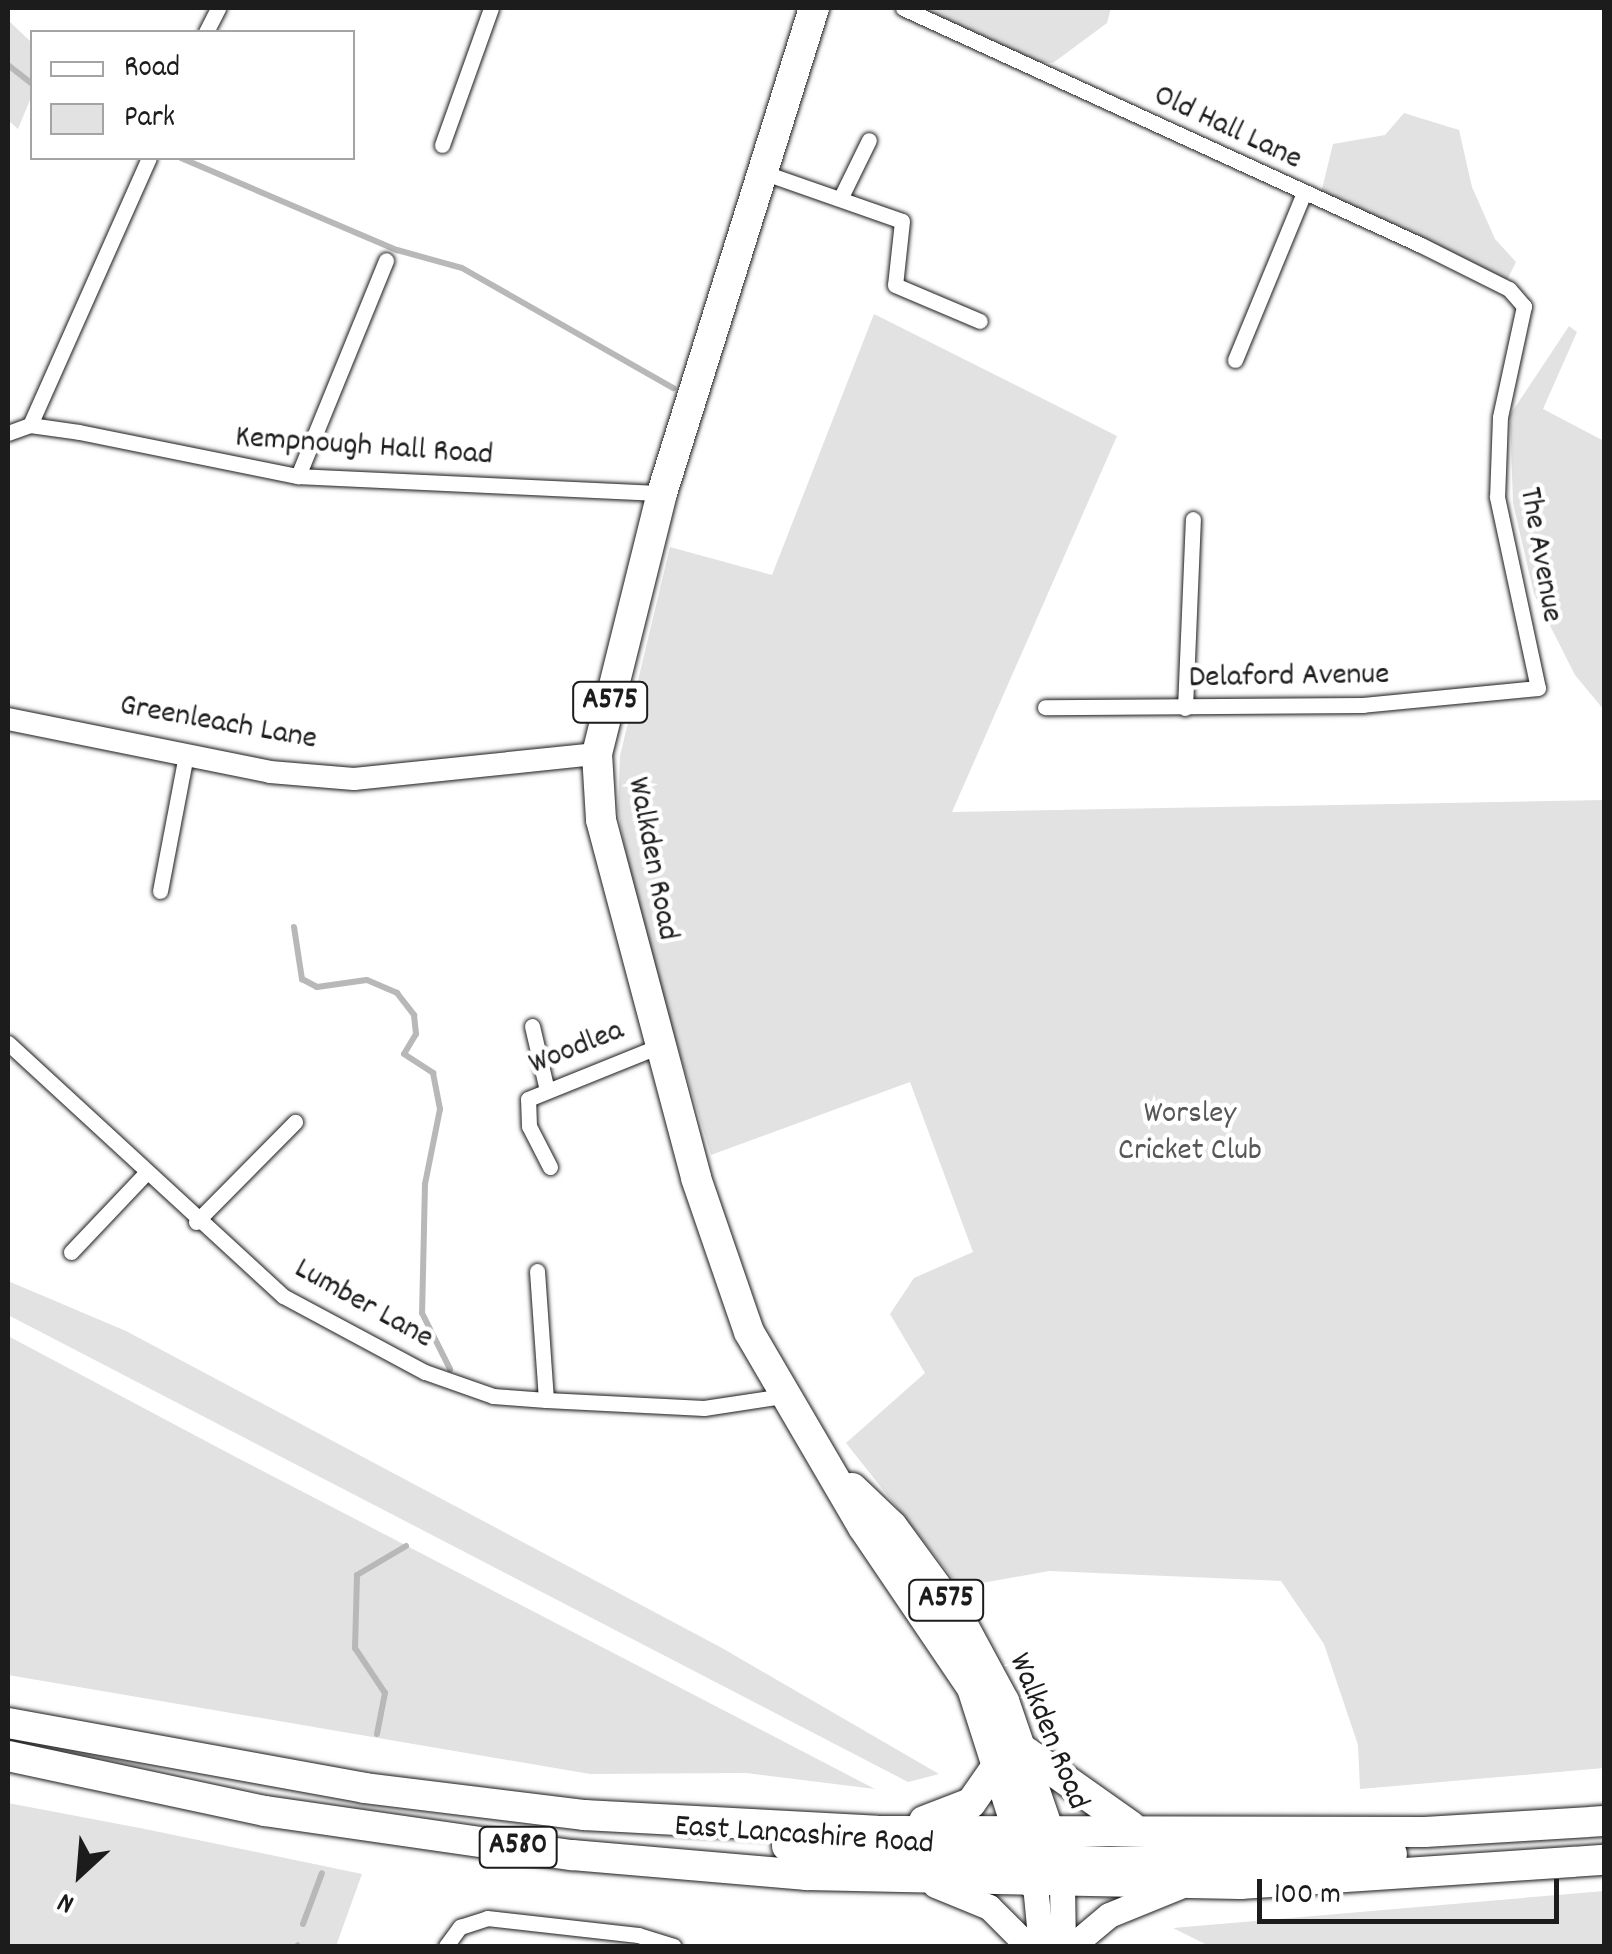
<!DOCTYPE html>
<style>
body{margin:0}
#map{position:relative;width:1612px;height:1954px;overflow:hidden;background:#fff;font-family:Dekko,sans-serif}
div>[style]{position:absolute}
.green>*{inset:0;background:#e2e2e2}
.stream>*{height:6px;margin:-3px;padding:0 3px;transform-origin:3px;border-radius:3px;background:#b8b8b8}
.roads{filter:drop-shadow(0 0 2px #1c1c1c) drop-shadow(0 0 2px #1c1c1c)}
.street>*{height:15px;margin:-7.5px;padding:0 7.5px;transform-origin:7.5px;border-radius:7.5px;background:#fff}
.secondary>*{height:22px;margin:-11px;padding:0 11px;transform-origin:11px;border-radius:11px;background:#fff}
.primary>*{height:25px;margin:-12.5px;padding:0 12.5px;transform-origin:12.5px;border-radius:12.5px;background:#fff}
.highway>*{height:30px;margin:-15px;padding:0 15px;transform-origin:15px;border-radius:15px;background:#fff}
span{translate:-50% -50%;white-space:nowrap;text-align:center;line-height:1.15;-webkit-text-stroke:9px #fff;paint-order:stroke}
.shield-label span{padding:2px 8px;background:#fff;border:2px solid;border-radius:8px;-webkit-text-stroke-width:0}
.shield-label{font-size:30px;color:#1c1c1c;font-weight:700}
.street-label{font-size:32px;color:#1c1c1c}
.park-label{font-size:32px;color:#575757}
.frame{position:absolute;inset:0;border:10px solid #1c1c1c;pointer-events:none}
.legend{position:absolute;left:30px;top:30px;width:325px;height:130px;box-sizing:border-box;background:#fff;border:2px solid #a4a4a4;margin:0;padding:12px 18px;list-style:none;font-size:30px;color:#1c1c1c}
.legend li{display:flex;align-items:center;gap:20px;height:50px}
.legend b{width:50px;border:2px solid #a4a4a4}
.north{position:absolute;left:30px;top:1824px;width:100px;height:100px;-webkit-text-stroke:8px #fff;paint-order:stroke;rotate:206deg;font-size:28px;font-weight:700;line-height:40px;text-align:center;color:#1c1c1c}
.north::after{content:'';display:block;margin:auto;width:35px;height:45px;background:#1c1c1c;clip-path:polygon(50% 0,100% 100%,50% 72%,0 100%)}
.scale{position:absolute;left:1257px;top:1879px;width:302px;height:45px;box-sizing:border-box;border:5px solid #1c1c1c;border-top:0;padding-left:12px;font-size:30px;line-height:35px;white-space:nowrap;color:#1c1c1c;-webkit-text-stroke:8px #fff;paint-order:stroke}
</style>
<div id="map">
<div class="green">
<i style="clip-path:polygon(923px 8px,1111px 8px,1107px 23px,1053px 63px,1034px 62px)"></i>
<i style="clip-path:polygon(8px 20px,32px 43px,32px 95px,18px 129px,8px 120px)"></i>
<i style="clip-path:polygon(1404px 113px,1459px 130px,1472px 187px,1495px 239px,1516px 262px,1507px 280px,1321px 193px,1333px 144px,1385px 135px)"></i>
<i style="clip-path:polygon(874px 314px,1117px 436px,952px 812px,1604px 800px,1604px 1768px,1360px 1789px,1358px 1745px,1324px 1644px,1281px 1581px,1049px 1571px,960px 1587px,846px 1443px,925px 1373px,890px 1314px,914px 1278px,973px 1252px,910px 1082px,711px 1155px,637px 914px,618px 810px,620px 756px,670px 547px,772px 575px)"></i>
<i style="clip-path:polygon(1569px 326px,1577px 332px,1543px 409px,1604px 441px,1604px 710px,1575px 675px,1534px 594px,1513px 503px,1510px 415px)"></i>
<i style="clip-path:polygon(8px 1281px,126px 1331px,722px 1648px,939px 1774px,908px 1782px,8px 1315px)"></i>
<i style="clip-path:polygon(8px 1336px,232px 1455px,875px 1789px,746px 1773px,590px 1774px,8px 1675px)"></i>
<i style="clip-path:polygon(8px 1803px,145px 1829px,362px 1874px,336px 1946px,8px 1946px)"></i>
<i style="clip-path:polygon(1604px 1891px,1604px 1946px,1209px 1946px,1173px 1928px)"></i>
</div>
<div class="stream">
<i style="left:8px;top:65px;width:31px;rotate:38deg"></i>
<i style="left:181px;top:158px;width:235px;rotate:23.1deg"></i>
<i style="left:397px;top:250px;width:67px;rotate:15.5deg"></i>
<i style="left:462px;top:268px;width:243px;rotate:29.6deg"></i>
<i style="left:294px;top:927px;width:53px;rotate:81.3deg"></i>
<i style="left:302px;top:979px;width:17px;rotate:28deg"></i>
<i style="left:317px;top:987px;width:50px;rotate:-8deg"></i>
<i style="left:367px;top:980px;width:33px;rotate:23deg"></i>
<i style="left:397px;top:993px;width:28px;rotate:52deg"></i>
<i style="left:414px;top:1015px;width:19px;rotate:84deg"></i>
<i style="left:416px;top:1034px;width:23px;rotate:121deg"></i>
<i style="left:404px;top:1054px;width:35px;rotate:33deg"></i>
<i style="left:433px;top:1073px;width:37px;rotate:79deg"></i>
<i style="left:440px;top:1109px;width:76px;rotate:101.3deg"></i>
<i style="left:425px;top:1184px;width:129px;rotate:91.3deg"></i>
<i style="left:422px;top:1313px;width:63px;rotate:63.4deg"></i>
<i style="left:377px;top:1734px;width:42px;rotate:-79deg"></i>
<i style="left:385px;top:1693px;width:54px;rotate:-123.7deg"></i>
<i style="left:355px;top:1648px;width:73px;rotate:-88.4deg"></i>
<i style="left:357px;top:1575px;width:57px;rotate:-30.6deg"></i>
<i style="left:303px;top:1924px;width:54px;rotate:-69.6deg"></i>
<i style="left:297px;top:1946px;width:1px;rotate:-45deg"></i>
</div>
<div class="roads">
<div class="street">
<i style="left:903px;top:8px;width:570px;rotate:24.59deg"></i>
<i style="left:1421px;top:245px;width:98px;rotate:26.6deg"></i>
<i style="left:1509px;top:289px;width:23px;rotate:49deg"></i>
<i style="left:1524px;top:306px;width:114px;rotate:102.2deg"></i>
<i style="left:1500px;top:417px;width:80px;rotate:92.1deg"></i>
<i style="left:1497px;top:497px;width:195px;rotate:77.9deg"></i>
<i style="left:1538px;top:688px;width:176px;rotate:174.5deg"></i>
<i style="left:1363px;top:705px;width:318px;rotate:179.6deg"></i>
<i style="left:206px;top:32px;width:27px;rotate:-63deg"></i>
<i style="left:442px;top:145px;width:145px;rotate:-70.3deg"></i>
<i style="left:762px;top:172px;width:148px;rotate:19.3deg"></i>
<i style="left:902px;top:221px;width:64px;rotate:96.2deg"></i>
<i style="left:895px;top:285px;width:92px;rotate:23deg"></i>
<i style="left:842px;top:195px;width:61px;rotate:-63.9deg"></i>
<i style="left:1235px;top:360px;width:178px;rotate:-67.6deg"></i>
<i style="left:30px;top:425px;width:292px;rotate:-66deg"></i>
<i style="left:8px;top:433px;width:23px;rotate:-20deg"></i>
<i style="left:30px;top:425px;width:49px;rotate:8.1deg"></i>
<i style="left:79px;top:432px;width:223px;rotate:11.4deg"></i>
<i style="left:298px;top:476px;width:364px;rotate:2.7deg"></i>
<i style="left:298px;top:476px;width:233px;rotate:-67.8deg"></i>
<i style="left:1185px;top:708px;width:189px;rotate:-87.6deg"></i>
<i style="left:160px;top:891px;width:138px;rotate:-79.2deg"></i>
<i style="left:532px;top:1026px;width:62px;rotate:76.9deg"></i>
<i style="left:8px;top:1043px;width:374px;rotate:42.6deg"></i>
<i style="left:283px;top:1296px;width:161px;rotate:28.2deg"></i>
<i style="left:425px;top:1372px;width:72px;rotate:19.4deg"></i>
<i style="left:493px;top:1396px;width:53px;rotate:4.3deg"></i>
<i style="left:546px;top:1400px;width:158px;rotate:2.9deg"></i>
<i style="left:704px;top:1408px;width:79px;rotate:-8.7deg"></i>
<i style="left:550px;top:1167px;width:46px;rotate:-117.1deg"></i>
<i style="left:529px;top:1126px;width:27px;rotate:-92deg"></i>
<i style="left:528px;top:1099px;width:141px;rotate:-22deg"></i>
<i style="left:196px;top:1222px;width:141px;rotate:-45.3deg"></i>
<i style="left:71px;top:1252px;width:108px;rotate:-46.5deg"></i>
<i style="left:537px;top:1271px;width:129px;rotate:86deg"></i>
<i style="left:446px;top:1946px;width:24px;rotate:-54deg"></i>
<i style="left:460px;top:1927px;width:28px;rotate:-18deg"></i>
<i style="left:487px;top:1918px;width:152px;rotate:6.4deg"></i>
<i style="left:638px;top:1935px;width:37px;rotate:17deg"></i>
</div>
<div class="secondary">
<i style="left:8px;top:719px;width:267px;rotate:11.4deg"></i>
<i style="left:270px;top:772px;width:84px;rotate:4.8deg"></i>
<i style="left:354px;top:779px;width:244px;rotate:-5.9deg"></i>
</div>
<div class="primary">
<i style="left:935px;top:1885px;width:58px;rotate:22.2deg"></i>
<i style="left:989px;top:1907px;width:55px;rotate:45deg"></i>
<i style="left:1035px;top:1885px;width:61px;rotate:84.4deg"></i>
<i style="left:1062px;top:1885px;width:61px;rotate:89.1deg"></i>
<i style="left:1072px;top:1946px;width:48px;rotate:-40deg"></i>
<i style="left:1109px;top:1915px;width:77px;rotate:-22.2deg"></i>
</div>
<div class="highway">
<i style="left:814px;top:8px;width:508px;rotate:107.4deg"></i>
<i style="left:662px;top:493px;width:269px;rotate:104deg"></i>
<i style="left:597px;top:754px;width:66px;rotate:86.5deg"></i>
<i style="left:601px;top:820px;width:370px;rotate:75.1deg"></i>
<i style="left:696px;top:1178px;width:163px;rotate:71deg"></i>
<i style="left:749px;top:1332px;width:226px;rotate:59.7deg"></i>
<i style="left:863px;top:1527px;width:194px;rotate:55.9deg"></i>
<i style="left:972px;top:1688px;width:207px;rotate:72.3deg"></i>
<i style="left:852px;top:1488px;width:55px;rotate:43.5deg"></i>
<i style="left:892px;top:1526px;width:112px;rotate:53.7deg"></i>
<i style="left:958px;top:1616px;width:97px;rotate:61.6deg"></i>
<i style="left:1004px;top:1701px;width:150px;rotate:71deg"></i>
<i style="left:8px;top:1723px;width:362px;rotate:10.3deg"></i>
<i style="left:364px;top:1788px;width:222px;rotate:7deg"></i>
<i style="left:584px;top:1815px;width:293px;rotate:3.1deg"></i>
<i style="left:877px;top:1831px;width:548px;rotate:0.1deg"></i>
<i style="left:1425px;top:1832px;width:179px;rotate:-3.5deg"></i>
<i style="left:1026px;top:1752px;width:128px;rotate:35.2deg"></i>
<i style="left:8px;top:1756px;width:263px;rotate:12.1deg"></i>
<i style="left:265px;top:1811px;width:310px;rotate:8.2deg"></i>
<i style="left:572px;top:1855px;width:236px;rotate:4.9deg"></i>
<i style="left:807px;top:1875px;width:433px;rotate:1.2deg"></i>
<i style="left:1240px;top:1884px;width:365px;rotate:-3.8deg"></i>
<i style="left:924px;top:1821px;width:50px;rotate:-21deg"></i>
<i style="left:971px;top:1803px;width:52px;rotate:-55.1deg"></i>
<i style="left:1027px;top:1845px;width:34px;rotate:27deg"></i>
<i style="left:1057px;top:1860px;width:52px;rotate:2.2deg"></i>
<i style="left:1109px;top:1862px;width:283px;rotate:-1.6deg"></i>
<i style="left:787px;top:1846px;width:241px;rotate:3.1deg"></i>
<i style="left:1028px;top:1859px;width:17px;rotate:31deg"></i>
</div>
</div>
<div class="shield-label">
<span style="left:610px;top:702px">A575</span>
<span style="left:946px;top:1600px">A575</span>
<span style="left:518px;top:1847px">A580</span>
</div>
<div class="street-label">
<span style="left:1227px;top:129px;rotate:25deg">Old Hall Lane</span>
<span style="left:364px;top:448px;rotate:4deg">Kempnough Hall Road</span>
<span style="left:1539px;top:555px;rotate:80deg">The Avenue</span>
<span style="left:1289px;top:678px;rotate:-1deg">Delaford Avenue</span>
<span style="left:218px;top:724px;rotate:10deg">Greenleach Lane</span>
<span style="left:651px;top:859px;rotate:79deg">Walkden Road</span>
<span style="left:577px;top:1049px;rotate:-22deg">Woodlea</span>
<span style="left:363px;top:1305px;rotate:29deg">Lumber Lane</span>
<span style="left:1047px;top:1732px;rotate:68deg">Walkden Road</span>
<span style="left:804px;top:1837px;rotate:4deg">East Lancashire Road</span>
</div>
<div class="park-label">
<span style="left:1190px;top:1134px">Worsley<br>Cricket Club</span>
</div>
<div class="frame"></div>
<ul class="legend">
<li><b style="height:12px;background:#fff"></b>Road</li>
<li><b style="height:28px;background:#e2e2e2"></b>Park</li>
</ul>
<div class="north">N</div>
<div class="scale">100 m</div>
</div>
